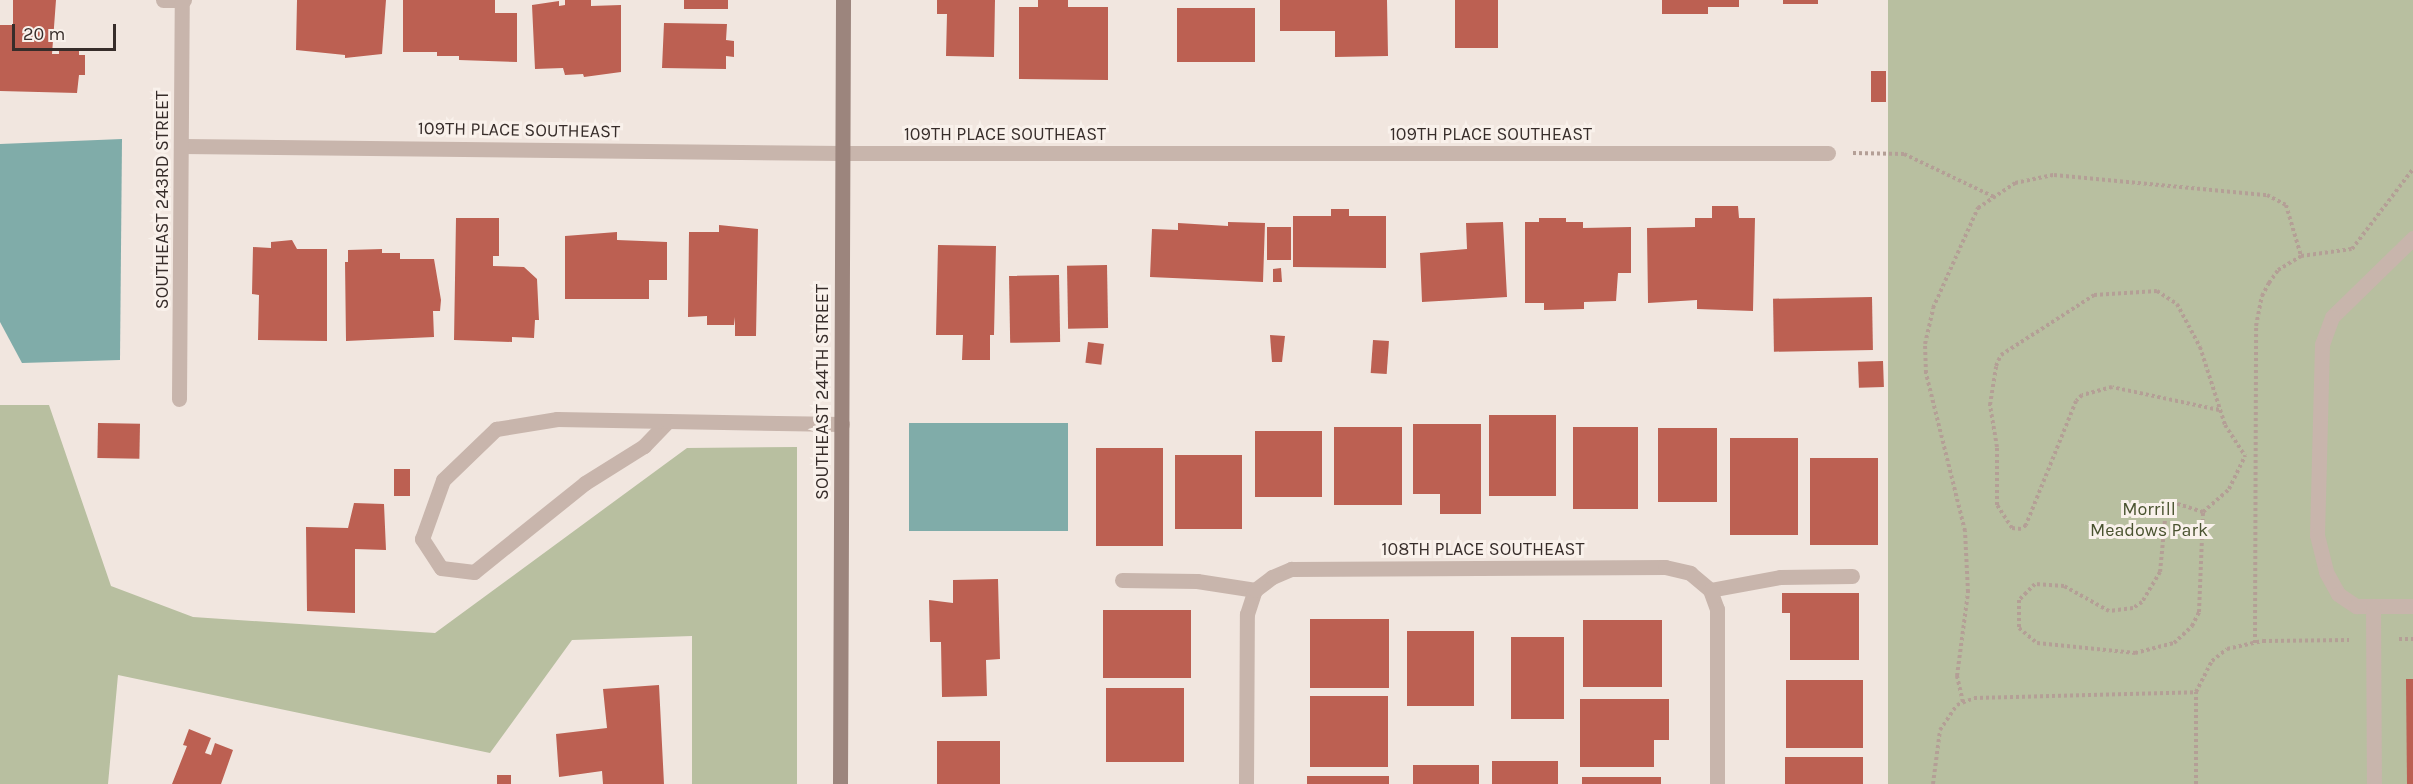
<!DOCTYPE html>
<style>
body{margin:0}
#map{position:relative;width:2413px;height:784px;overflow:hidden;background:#f1e6df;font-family:Karla,sans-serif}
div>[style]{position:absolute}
.green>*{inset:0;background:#b8bfa0;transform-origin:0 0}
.water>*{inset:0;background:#80aca9;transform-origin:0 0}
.building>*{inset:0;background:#bc6052;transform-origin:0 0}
.path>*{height:4px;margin-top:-2px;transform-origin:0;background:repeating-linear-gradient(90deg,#b49f96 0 3px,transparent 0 6px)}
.lane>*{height:15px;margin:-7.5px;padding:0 7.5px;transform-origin:7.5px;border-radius:7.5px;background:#c8b5ac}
.street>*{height:15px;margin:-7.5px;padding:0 7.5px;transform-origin:7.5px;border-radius:7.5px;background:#c8b5ac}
.secondary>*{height:15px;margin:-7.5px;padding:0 7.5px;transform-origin:7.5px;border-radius:7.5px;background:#9c857d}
span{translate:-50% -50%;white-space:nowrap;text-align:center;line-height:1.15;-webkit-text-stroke:6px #f9f1eb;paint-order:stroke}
.street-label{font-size:18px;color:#372d2a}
.park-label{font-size:18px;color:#4a5330}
.scale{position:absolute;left:12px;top:24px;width:104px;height:27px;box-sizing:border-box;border:3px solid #372d2a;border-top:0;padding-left:8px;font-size:18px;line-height:21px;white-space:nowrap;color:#372d2a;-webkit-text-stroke:4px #f9f1eb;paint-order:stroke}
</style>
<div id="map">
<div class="green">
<i style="left:1888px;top:0;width:525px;height:784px"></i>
<i style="clip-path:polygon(0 405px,49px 405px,111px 586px,193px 617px,435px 633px,687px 448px,797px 447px,797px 784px,692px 784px,692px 636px,572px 640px,490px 753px,118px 675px,108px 784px,0 784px)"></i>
</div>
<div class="water">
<i style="clip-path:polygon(122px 139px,120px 360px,22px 363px,0 322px,0 144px)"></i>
<i style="left:1068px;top:423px;width:108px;height:159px;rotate:90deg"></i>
</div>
<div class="building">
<i style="clip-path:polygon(13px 0,56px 0,52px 54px,59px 54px,59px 49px,79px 49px,79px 55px,85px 55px,85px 75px,79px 75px,77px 93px,0 91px,0 25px,13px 25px)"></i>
<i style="clip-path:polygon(297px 0,386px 0,382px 54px,345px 58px,345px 55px,296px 50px)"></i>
<i style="clip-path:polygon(403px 0,495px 0,495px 13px,517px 13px,517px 62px,459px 60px,459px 56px,437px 56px,437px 52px,403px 52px)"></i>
<i style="clip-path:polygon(565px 0,591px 0,591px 6px,621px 5px,621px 72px,584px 77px,583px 74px,565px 75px,563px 68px,535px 69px,532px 5px,559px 1px,559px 6px,565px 5px)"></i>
<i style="left:684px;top:0;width:44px;height:9px"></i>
<i style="clip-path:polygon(937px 0,995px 0,994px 57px,946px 56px,947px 14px,937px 14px)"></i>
<i style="clip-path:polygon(1038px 0,1068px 0,1068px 7px,1108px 7px,1108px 80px,1019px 79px,1019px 7px,1038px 7px)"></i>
<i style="clip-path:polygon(1280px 0,1387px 0,1388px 56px,1335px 57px,1335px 31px,1280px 31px)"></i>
<i style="left:1455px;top:0;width:43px;height:48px"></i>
<i style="clip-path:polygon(1662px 0,1739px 0,1739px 7px,1708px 7px,1708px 14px,1662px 14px)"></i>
<i style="left:1783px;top:0;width:35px;height:4px"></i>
<i style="left:1255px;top:8px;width:54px;height:78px;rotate:90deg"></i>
<i style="clip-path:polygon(664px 23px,727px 24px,726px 40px,734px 41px,734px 57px,726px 56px,726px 69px,662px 68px)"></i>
<i style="left:1871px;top:71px;width:15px;height:31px"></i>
<i style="clip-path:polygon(1712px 206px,1738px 206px,1739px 218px,1755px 218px,1753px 311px,1697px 309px,1697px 300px,1648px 303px,1647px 228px,1695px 227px,1695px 218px,1712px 218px)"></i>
<i style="clip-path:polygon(1331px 209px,1349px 209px,1349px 216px,1386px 216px,1386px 268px,1293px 267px,1293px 216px,1331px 216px)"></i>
<i style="clip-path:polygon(456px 218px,499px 218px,499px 256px,493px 256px,493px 266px,524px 267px,537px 279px,539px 320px,535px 320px,534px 338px,512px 337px,512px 342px,454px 340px)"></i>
<i style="clip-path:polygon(1539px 218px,1566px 218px,1566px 222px,1583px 222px,1583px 228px,1631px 227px,1631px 273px,1618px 273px,1616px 301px,1584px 302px,1584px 309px,1544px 310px,1544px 303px,1525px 303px,1525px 222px,1539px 222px)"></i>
<i style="clip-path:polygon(1228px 222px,1265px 223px,1263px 282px,1150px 277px,1152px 229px,1178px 230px,1178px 223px,1228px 226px)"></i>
<i style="clip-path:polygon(1503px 222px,1507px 297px,1422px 302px,1420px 253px,1467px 249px,1466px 223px)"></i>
<i style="clip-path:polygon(719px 225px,758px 229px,756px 336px,735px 336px,735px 317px,734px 325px,707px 325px,707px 316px,688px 317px,689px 232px,719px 232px)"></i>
<i style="left:1267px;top:227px;width:24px;height:33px"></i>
<i style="clip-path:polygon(617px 232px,617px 240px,667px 242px,667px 280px,649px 280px,649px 299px,565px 299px,565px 236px)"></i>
<i style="clip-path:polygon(292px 240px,297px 249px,327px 249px,327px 341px,258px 340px,259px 295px,252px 294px,253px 247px,271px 248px,271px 242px)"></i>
<i style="clip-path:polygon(938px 245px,996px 246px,994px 335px,990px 335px,990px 360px,962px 360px,963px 335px,936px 335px)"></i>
<i style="clip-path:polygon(382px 249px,382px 253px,400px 253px,400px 259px,434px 259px,441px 300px,440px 311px,433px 311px,434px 337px,346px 341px,345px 262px,348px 262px,348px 250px)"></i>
<i style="left:1107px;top:265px;width:63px;height:40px;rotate:89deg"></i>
<i style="clip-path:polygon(1281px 268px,1282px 282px,1273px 282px,1273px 269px)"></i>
<i style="left:1059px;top:275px;width:67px;height:50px;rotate:89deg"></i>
<i style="left:1872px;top:297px;width:53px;height:99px;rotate:89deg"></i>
<i style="clip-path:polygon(1270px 335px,1285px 336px,1282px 362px,1272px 362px)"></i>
<i style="left:1373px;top:340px;width:16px;height:33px;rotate:4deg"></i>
<i style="left:1088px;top:342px;width:16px;height:21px;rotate:7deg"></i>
<i style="left:1883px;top:361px;width:26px;height:25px;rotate:88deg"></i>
<i style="left:1489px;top:415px;width:67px;height:81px"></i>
<i style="left:98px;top:423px;width:42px;height:35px;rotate:1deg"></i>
<i style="clip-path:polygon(1413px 424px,1481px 424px,1481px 514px,1440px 514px,1440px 494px,1413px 494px)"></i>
<i style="left:1334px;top:427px;width:68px;height:78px"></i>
<i style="left:1573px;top:427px;width:65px;height:82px"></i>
<i style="left:1658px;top:428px;width:59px;height:74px"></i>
<i style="left:1255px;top:431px;width:67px;height:66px"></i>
<i style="left:1730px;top:438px;width:68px;height:97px"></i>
<i style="left:1096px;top:448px;width:67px;height:98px"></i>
<i style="left:1175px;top:455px;width:67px;height:74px"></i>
<i style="left:1810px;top:458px;width:68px;height:87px"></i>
<i style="left:394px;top:469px;width:16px;height:27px"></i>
<i style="clip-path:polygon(354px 503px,384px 504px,386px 550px,355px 549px,355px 613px,307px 611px,306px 527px,348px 528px)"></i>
<i style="clip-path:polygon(998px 579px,1000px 659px,986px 660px,987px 696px,942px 697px,941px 642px,930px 642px,929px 600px,953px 603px,953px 580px)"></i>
<i style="clip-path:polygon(1782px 593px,1859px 593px,1859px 660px,1790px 660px,1790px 613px,1782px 613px)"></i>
<i style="left:1103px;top:610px;width:88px;height:68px"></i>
<i style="left:1310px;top:619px;width:79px;height:69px"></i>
<i style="left:1583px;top:620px;width:79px;height:67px"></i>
<i style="left:1407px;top:631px;width:67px;height:75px"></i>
<i style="left:1511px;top:637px;width:53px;height:82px"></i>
<i style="clip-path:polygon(2406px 679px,2413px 679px,2413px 784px,2407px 784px)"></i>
<i style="left:1786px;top:680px;width:77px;height:68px"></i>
<i style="clip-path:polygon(659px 685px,664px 784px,603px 784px,602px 771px,559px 777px,556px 734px,607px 728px,603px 689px)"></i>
<i style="left:1106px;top:688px;width:78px;height:74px"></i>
<i style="left:1310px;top:696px;width:78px;height:71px"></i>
<i style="clip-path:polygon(1580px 699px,1669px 699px,1669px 740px,1654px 740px,1654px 767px,1580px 767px)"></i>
<i style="clip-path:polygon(189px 729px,211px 738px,205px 753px,211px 755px,215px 743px,233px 750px,221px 784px,172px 784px,187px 746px,183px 745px)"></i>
<i style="left:937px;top:741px;width:63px;height:43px"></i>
<i style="left:1785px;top:757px;width:78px;height:27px"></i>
<i style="left:1492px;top:761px;width:66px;height:23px"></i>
<i style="left:1413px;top:765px;width:66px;height:19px"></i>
<i style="left:497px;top:775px;width:14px;height:9px"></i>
<i style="left:1307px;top:776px;width:82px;height:8px"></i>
<i style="left:1582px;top:777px;width:79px;height:7px"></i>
</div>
<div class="path">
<i style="left:1853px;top:153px;width:51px;rotate:1.1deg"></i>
<i style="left:1904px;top:154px;width:100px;rotate:25.5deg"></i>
<i style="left:2219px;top:410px;width:109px;rotate:-167.9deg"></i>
<i style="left:2112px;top:387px;width:31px;rotate:165deg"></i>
<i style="left:2082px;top:395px;width:8px;rotate:135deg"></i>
<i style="left:2076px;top:401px;width:134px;rotate:112deg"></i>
<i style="left:2026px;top:525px;width:6px;rotate:141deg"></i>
<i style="left:2021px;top:529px;width:9px;rotate:-174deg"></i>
<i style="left:2012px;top:528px;width:27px;rotate:-123deg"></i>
<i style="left:1997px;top:505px;width:58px;rotate:-90deg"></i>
<i style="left:1997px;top:447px;width:43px;rotate:-99.5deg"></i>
<i style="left:1990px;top:405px;width:39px;rotate:-81deg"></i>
<i style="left:1996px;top:366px;width:12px;rotate:-66deg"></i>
<i style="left:2001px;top:355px;width:111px;rotate:-32.8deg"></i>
<i style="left:2094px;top:295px;width:63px;rotate:-3.6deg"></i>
<i style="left:2157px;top:291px;width:24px;rotate:33deg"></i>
<i style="left:2177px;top:304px;width:49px;rotate:61.9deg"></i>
<i style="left:2200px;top:347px;width:82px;rotate:72.2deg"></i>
<i style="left:2225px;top:425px;width:37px;rotate:57deg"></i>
<i style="left:2203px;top:512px;width:29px;rotate:-162deg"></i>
<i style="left:2175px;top:503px;width:11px;rotate:146deg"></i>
<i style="left:2166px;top:509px;width:63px;rotate:95.4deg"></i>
<i style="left:2160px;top:572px;width:35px;rotate:121deg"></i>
<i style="left:2142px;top:602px;width:11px;rotate:146deg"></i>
<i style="left:2133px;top:608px;width:24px;rotate:173deg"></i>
<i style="left:2109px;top:611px;width:51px;rotate:-150.9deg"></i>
<i style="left:2064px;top:586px;width:29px;rotate:-176deg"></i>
<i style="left:2035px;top:584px;width:23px;rotate:135deg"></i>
<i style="left:2019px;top:600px;width:28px;rotate:90deg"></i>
<i style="left:2019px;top:628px;width:23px;rotate:40deg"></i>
<i style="left:2037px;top:643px;width:99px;rotate:5.8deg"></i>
<i style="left:2135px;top:653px;width:40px;rotate:-14.4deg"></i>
<i style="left:2174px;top:643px;width:25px;rotate:-43deg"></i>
<i style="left:2192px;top:626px;width:16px;rotate:-63deg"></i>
<i style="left:2199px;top:612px;width:100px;rotate:-87.7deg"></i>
<i style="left:2203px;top:512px;width:35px;rotate:-41deg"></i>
<i style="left:2229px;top:489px;width:37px;rotate:-64deg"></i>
<i style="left:2399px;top:639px;width:14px"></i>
<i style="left:2255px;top:643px;width:317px;rotate:-89.8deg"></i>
<i style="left:2256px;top:326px;width:31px;rotate:-79deg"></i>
<i style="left:2262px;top:296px;width:15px;rotate:-62deg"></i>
<i style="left:2269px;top:283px;width:16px;rotate:-55deg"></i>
<i style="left:2278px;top:270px;width:27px;rotate:-31deg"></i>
<i style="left:1963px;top:702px;width:27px;rotate:-103deg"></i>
<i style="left:1957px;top:676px;width:85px;rotate:-82.5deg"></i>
<i style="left:1968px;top:592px;width:61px;rotate:-92.8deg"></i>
<i style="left:1965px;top:531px;width:163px;rotate:-103.9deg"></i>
<i style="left:1926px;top:373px;width:29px;rotate:-92deg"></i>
<i style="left:1925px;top:344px;width:37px;rotate:-77deg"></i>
<i style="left:1933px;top:308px;width:110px;rotate:-65.8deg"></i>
<i style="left:1978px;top:208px;width:45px;rotate:-34deg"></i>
<i style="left:2015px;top:183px;width:40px;rotate:-12deg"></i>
<i style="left:2054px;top:175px;width:214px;rotate:5.4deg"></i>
<i style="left:2267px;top:195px;width:21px;rotate:28deg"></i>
<i style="left:2286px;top:205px;width:53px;rotate:73.6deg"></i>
<i style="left:2301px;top:256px;width:51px;rotate:-7.8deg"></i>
<i style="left:2352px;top:249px;width:101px;rotate:-52.7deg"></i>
<i style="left:1933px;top:784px;width:54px;rotate:-82.6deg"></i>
<i style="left:1940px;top:730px;width:30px;rotate:-56deg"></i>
<i style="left:1957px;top:705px;width:18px;rotate:-22deg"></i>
<i style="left:1974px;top:698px;width:222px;rotate:-1.5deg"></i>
<i style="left:2196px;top:692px;width:35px;rotate:-63deg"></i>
<i style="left:2212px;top:661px;width:19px;rotate:-39deg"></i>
<i style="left:2227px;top:649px;width:37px;rotate:-13deg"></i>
<i style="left:2263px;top:641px;width:86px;rotate:-0.7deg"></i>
<i style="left:2196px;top:784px;width:92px;rotate:-90deg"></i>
</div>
<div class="lane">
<i style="left:163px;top:0;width:21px"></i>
<i style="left:2413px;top:238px;width:113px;rotate:135.7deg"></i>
<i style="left:2332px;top:317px;width:29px;rotate:110deg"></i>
<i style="left:2322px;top:344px;width:191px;rotate:91.5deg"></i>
<i style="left:2317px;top:535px;width:38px;rotate:76deg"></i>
<i style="left:2326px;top:572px;width:25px;rotate:61deg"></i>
<i style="left:2338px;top:594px;width:22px;rotate:34deg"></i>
<i style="left:2356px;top:606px;width:57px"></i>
<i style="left:668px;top:421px;width:35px;rotate:134deg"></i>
<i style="left:644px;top:446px;width:70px;rotate:147.9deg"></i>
<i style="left:585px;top:483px;width:142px;rotate:141.3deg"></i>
<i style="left:474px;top:572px;width:33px;rotate:-173deg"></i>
<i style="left:441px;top:568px;width:35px;rotate:-123deg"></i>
<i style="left:422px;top:539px;width:63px;rotate:-70.4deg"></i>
<i style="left:443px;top:480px;width:74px;rotate:-43.9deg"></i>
<i style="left:496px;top:429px;width:62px;rotate:-9.3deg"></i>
<i style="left:557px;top:419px;width:111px;rotate:1deg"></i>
<i style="left:668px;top:421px;width:174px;rotate:1deg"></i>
<i style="left:1122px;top:580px;width:75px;rotate:0.8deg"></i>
<i style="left:1197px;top:581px;width:59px;rotate:8.8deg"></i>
<i style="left:1710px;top:590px;width:71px;rotate:-10.5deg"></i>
<i style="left:1780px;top:577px;width:72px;rotate:-0.8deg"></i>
<i style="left:2373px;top:606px;width:178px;rotate:89.7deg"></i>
</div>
<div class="street">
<i style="left:182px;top:146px;width:660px;rotate:0.61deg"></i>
<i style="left:842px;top:153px;width:986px"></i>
<i style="left:179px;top:399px;width:397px;rotate:-89.6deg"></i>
<i style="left:1246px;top:784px;width:170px;rotate:-89.7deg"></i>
<i style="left:1247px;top:614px;width:25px;rotate:-72deg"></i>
<i style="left:1255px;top:590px;width:21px;rotate:-37deg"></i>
<i style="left:1272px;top:577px;width:21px;rotate:-23deg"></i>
<i style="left:1291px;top:569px;width:374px;rotate:-0.3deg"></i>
<i style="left:1665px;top:567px;width:26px;rotate:13deg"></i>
<i style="left:1690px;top:573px;width:26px;rotate:40deg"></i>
<i style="left:1710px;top:590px;width:20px;rotate:70deg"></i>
<i style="left:1717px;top:609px;width:175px;rotate:90deg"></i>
</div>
<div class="secondary">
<i style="left:840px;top:784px;width:784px;rotate:-89.78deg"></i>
</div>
<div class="street-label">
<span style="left:519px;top:130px;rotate:1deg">109TH PLACE SOUTHEAST</span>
<span style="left:1005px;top:134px">109TH PLACE SOUTHEAST</span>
<span style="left:1491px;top:134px">109TH PLACE SOUTHEAST</span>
<span style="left:162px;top:200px;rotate:-90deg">SOUTHEAST 243RD STREET</span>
<span style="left:822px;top:392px;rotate:-90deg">SOUTHEAST 244TH STREET</span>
<span style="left:1483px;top:549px">108TH PLACE SOUTHEAST</span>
</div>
<div class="park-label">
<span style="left:2149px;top:520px">Morrill<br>Meadows Park</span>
</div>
<div class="scale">20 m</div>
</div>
